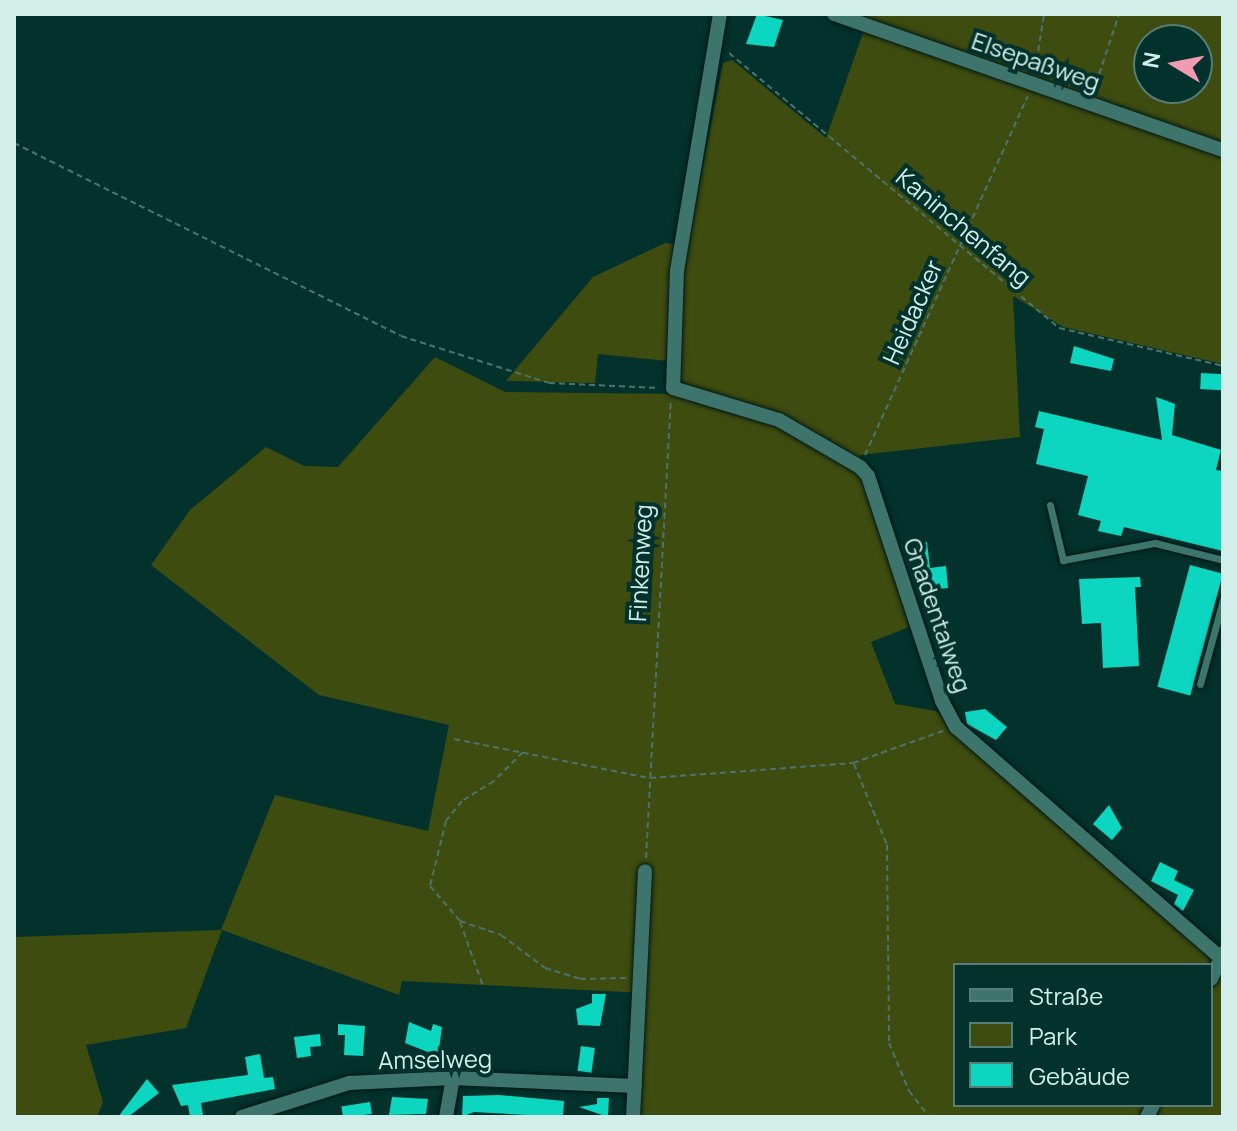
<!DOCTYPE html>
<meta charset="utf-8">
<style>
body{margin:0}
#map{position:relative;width:1237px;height:1131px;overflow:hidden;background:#03322c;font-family:Manrope,sans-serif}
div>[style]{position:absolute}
.green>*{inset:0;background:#3e4c10}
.building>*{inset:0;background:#0dd6c0;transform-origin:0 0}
.path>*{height:2px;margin-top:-1px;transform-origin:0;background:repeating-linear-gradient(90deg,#4a736d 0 6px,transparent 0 10px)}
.roads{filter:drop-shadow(0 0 2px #001814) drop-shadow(0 0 2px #001814)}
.service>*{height:7px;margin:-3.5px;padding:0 3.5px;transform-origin:3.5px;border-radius:3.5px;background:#3d756c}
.minor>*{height:14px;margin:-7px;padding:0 7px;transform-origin:7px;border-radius:7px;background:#3d756c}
span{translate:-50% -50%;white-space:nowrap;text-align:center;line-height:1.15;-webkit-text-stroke:8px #03322c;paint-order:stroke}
.street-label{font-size:24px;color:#d1eee8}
.frame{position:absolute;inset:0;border:16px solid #d1eee8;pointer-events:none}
.legend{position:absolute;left:953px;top:963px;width:260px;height:144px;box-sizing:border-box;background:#03322c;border:2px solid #557d77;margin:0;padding:10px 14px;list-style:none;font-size:24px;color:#d1eee8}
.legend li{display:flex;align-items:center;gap:16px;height:40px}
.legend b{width:40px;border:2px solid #557d77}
.north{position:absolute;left:1133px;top:24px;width:80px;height:80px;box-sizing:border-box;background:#03322c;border:2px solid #557d77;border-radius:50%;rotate:280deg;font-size:22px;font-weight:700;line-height:32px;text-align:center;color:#d1eee8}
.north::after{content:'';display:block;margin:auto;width:28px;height:36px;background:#f19ab2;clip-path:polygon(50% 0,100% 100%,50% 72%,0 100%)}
</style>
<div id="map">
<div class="green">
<i style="clip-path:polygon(evenodd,847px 14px,1223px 14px,1223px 364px,1063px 327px,1013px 296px,1020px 437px,860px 455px,909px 627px,871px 642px,895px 704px,936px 711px,1223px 968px,1223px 1117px,639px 1117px,645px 993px,402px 981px,399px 995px,222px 930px,186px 1028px,86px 1045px,103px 1102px,97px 1117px,14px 1117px,14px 937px,221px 930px,275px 795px,428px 831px,449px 725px,319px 695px,151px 565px,190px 510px,266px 447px,304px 466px,338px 467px,435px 357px,505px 392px,676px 394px,684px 263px,723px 63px,732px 60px,826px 138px,867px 22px,847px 14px,1149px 40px,1197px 40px,1197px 88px,1149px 88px,1149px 40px,847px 14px,955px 965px,1211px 965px,1211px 1105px,955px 1105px,955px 965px)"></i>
<i style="clip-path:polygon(665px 243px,678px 245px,668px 361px,598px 354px,595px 383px,506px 381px,593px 277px)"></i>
</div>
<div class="building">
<i style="clip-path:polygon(757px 14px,783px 20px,774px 47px,746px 44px)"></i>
<i style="clip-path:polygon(1074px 346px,1114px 359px,1111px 371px,1070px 363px)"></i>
<i style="left:1201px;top:373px;width:22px;height:16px;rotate:3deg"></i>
<i style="clip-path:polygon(1156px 397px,1175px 404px,1172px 435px,1221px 450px,1216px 470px,1223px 471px,1223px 551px,1124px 527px,1121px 536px,1098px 531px,1101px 521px,1078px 515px,1088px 476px,1036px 464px,1044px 429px,1035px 427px,1039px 411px,1162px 440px)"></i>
<i style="clip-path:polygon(927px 542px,930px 568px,946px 566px,948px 588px,918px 591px,915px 543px)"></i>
<i style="left:1190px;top:565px;width:34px;height:126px;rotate:15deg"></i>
<i style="clip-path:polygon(1140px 577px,1141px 587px,1135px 587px,1139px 666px,1103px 668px,1101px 623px,1082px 624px,1079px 579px)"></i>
<i style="clip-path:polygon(985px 709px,1007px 727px,996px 740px,967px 724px,965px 712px)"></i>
<i style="clip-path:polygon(1109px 805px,1122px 828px,1112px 840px,1093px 824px)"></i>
<i style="clip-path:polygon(1160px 862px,1178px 871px,1174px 880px,1194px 890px,1183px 911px,1174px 904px,1178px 895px,1151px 881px)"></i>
<i style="clip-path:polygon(592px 994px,606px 994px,600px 1026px,578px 1025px,576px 1009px,592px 1003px)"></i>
<i style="clip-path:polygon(409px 1022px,431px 1031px,433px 1024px,442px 1027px,438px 1056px,405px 1043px)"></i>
<i style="clip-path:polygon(338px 1024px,365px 1026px,363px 1056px,344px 1055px,345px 1035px,338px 1035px)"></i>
<i style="clip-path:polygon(320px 1034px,321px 1046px,310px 1047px,311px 1056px,297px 1058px,294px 1037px)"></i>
<i style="left:581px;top:1046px;width:14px;height:25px;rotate:8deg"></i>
<i style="clip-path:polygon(260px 1054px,264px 1078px,273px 1077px,275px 1089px,201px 1103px,203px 1115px,190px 1117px,188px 1105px,181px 1106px,172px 1085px,248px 1075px,245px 1057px)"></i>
<i style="clip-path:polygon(147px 1079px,159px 1093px,128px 1117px,118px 1117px)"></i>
<i style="clip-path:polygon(499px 1095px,564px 1101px,563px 1117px,474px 1112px,462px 1117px,463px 1096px)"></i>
<i style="clip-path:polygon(392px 1097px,428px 1099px,426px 1114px,389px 1115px)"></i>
<i style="clip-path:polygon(597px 1098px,609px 1098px,608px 1117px,579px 1107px,597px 1104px)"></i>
<i style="left:370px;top:1102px;width:12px;height:29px;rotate:81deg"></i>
</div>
<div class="path">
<i style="left:729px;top:53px;width:430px;rotate:39.8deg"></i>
<i style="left:1059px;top:328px;width:168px;rotate:13deg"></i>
<i style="left:1035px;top:71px;width:58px;rotate:-81deg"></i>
<i style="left:1093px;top:93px;width:83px;rotate:-71.8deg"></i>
<i style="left:14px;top:143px;width:432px;rotate:26.5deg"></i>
<i style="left:401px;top:336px;width:155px;rotate:17.6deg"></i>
<i style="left:549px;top:383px;width:110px;rotate:2.6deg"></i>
<i style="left:865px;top:455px;width:394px;rotate:-65.6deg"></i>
<i style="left:454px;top:739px;width:200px;rotate:11.3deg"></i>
<i style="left:650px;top:778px;width:204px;rotate:-4.2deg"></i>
<i style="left:853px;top:763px;width:96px;rotate:-19.6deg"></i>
<i style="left:523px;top:752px;width:41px;rotate:135deg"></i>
<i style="left:494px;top:781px;width:38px;rotate:148deg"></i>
<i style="left:462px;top:801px;width:26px;rotate:129deg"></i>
<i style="left:446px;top:821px;width:67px;rotate:103.8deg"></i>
<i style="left:430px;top:886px;width:46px;rotate:49.4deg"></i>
<i style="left:460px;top:921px;width:43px;rotate:18.9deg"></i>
<i style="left:501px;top:935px;width:55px;rotate:36.9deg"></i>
<i style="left:545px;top:968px;width:37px;rotate:17deg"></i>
<i style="left:580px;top:979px;width:47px;rotate:-1.2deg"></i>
<i style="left:854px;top:764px;width:87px;rotate:67.8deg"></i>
<i style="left:887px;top:845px;width:198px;rotate:89.4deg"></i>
<i style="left:889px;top:1043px;width:52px;rotate:67.4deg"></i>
<i style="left:909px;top:1091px;width:33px;rotate:52deg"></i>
<i style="left:646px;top:858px;width:458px;rotate:-86.9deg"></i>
<i style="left:460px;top:922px;width:68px;rotate:70.2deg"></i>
</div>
<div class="roads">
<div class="service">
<i style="left:1050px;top:505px;width:57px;rotate:76.7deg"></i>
<i style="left:1063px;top:560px;width:94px;rotate:-10.5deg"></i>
<i style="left:1155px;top:543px;width:70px;rotate:14deg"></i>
<i style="left:1200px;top:684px;width:87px;rotate:-74.7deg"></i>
</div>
<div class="minor">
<i style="left:720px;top:14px;width:260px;rotate:99.5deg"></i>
<i style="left:677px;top:270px;width:118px;rotate:91.9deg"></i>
<i style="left:673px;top:388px;width:111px;rotate:16.8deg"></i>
<i style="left:779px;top:420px;width:94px;rotate:30.1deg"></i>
<i style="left:860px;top:467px;width:12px;rotate:48deg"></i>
<i style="left:868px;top:476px;width:237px;rotate:71.8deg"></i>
<i style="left:942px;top:701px;width:30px;rotate:62deg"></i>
<i style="left:956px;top:727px;width:354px;rotate:41.1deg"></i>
<i style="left:834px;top:14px;width:412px;rotate:19.3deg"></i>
<i style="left:1211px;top:979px;width:29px;rotate:-65deg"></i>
<i style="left:242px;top:1117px;width:112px;rotate:-17.6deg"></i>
<i style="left:349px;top:1083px;width:104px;rotate:-2.8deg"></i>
<i style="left:453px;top:1078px;width:182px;rotate:2.5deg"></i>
<i style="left:446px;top:1117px;width:40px;rotate:-80deg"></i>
<i style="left:633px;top:1117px;width:246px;rotate:-87.2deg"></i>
<i style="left:1147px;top:1117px;width:13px;rotate:-63deg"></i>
</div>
</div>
<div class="street-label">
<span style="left:1036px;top:61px;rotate:19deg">Elsepaßweg</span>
<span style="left:964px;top:227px;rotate:40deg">Kaninchenfang</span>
<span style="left:912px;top:312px;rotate:-66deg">Heidacker</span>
<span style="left:640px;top:563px;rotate:-87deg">Finkenweg</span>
<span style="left:938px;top:615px;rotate:71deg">Gnadentalweg</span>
<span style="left:435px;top:1059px;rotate:-1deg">Amselweg</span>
</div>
<div class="frame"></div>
<ul class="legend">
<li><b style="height:10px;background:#3d756c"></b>Straße</li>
<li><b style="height:22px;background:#3e4c10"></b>Park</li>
<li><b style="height:22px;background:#0dd6c0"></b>Gebäude</li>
</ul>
<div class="north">N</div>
</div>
